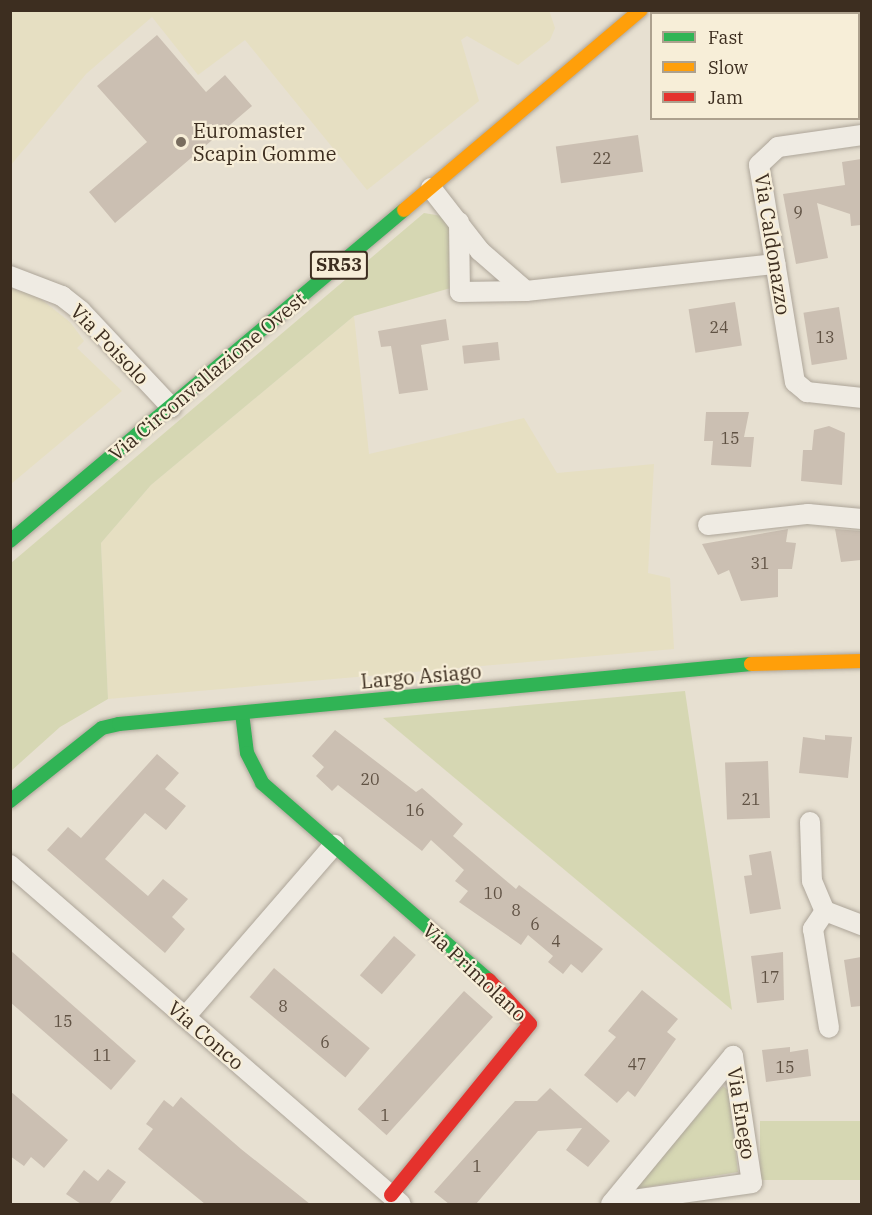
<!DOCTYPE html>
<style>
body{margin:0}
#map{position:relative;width:872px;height:1215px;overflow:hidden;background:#e7e0d1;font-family:"IBM Plex Serif",serif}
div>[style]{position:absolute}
.farmland>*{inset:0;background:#e6dfc2}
.green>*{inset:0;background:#d6d7b3;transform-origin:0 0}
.building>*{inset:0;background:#cbbfb2;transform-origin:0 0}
.roads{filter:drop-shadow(0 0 2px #ada599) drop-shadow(0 0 2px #ada599)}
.street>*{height:20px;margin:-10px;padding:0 10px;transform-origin:10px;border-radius:10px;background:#efebe3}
.fast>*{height:14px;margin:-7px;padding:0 7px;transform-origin:7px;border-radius:7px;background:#30b455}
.slow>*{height:14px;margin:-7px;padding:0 7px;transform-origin:7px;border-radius:7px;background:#ff9f0a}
.jam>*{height:14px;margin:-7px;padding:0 7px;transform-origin:7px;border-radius:7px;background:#e5322d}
.dots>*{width:16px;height:16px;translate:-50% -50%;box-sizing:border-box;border:3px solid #f7eed8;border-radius:50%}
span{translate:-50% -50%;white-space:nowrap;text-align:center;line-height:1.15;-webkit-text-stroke:4.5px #f7eed8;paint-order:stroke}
.number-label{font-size:16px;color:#605244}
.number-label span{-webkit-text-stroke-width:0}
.shield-label span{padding:2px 4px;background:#f7eed8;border:2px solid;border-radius:4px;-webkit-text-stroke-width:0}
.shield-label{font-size:18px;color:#3d2e20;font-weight:700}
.poi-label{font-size:20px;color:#3d2e20}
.left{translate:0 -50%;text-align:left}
.street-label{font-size:20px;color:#3d2e20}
.frame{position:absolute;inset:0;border:12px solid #3d2e20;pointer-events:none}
.legend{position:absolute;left:650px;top:12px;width:210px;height:108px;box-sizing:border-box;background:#f7eed8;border:2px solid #ada18e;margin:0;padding:8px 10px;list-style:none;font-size:18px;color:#3d2e20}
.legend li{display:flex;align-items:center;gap:12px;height:30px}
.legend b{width:30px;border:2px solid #ada18e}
</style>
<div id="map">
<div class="farmland">
<i style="clip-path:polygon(549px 10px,555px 28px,550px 40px,518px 65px,467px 36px,461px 40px,479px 101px,367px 190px,245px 40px,198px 75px,152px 17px,86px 74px,11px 165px,11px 11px)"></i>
<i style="clip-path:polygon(11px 288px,37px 296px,70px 322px,84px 341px,77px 348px,122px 391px,11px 484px)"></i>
<i style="clip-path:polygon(354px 316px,369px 454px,524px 418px,557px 473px,654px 464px,648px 573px,670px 578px,674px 649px,108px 699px,101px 543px,151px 485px)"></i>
</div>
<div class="green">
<i style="clip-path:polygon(424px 213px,448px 217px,456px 243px,454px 287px,354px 316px,151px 485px,101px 543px,108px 699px,60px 727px,11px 771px,11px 563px)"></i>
<i style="clip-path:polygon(685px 691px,732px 1010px,383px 718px)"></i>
<i style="clip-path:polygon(723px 1086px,728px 1090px,738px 1172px,634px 1189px)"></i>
<i style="left:861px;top:1121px;width:59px;height:101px;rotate:90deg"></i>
</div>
<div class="building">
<i style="clip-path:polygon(157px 35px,206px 92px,225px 75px,252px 106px,115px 223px,89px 192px,147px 142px,97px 86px)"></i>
<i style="left:638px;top:135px;width:37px;height:83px;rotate:82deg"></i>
<i style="clip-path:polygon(861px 159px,861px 225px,851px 226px,850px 214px,817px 203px,828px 258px,796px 264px,783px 194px,845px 185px,842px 162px)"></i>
<i style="left:735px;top:302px;width:44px;height:47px;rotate:81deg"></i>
<i style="left:839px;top:307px;width:53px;height:36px;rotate:81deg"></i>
<i style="clip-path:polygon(446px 319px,449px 340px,421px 345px,428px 390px,399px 394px,391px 346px,381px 347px,378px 331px)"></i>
<i style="left:498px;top:342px;width:18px;height:36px;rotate:84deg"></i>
<i style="clip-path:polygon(706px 412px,749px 412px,744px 437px,754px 437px,751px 467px,711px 465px,713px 441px,704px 441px)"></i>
<i style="clip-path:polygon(829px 426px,845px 433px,842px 485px,801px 481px,803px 450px,812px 450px,814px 430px)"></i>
<i style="clip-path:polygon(788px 529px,786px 542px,796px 543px,792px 569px,778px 569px,778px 597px,741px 601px,729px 570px,718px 575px,702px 544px)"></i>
<i style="clip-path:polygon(835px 529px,861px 531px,861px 560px,841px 562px)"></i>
<i style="clip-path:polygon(335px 730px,416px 792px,422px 788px,463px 824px,453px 836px,516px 889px,519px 885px,603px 949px,582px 973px,571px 964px,563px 974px,548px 962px,553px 956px,528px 935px,521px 945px,459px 902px,468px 891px,455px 881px,464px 870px,431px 840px,422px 851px,338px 785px,332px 791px,316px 776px,324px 767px,312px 756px)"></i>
<i style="clip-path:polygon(825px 735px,852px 737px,848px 778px,799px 773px,803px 737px,825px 740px)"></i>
<i style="clip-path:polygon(157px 754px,179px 773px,165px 789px,186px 806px,166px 830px,145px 813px,105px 859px,148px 896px,163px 879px,188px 899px,172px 917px,185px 929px,165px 953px,47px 850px,68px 827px,81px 838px)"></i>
<i style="left:768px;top:761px;width:57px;height:43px;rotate:88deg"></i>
<i style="clip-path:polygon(771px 851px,781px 909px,750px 914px,744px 876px,752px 875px,749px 855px)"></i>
<i style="left:394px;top:936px;width:29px;height:52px;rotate:41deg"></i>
<i style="clip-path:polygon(10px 950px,136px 1061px,111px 1090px,10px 1002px)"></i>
<i style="clip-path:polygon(783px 952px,784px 1000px,757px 1003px,751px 956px)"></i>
<i style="clip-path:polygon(861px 957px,861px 1006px,851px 1007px,844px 960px)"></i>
<i style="left:274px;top:968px;width:125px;height:38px;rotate:40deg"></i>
<i style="clip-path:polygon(642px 990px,678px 1019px,667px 1032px,676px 1039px,635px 1097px,628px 1091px,617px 1103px,584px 1075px,616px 1037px,608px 1031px)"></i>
<i style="left:464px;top:991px;width:39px;height:159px;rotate:42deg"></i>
<i style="clip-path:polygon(790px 1047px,790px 1052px,808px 1049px,811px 1076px,766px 1082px,762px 1050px)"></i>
<i style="clip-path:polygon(550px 1088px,610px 1141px,588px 1167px,566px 1150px,582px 1128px,538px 1131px,476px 1204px,449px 1204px,434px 1192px,515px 1101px,537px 1101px)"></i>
<i style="clip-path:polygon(10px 1091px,68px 1140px,44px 1168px,31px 1157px,24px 1166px,10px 1156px)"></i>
<i style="clip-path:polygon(181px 1097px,241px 1149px,310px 1204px,205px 1204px,138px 1149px,153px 1129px,146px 1124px,164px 1100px,173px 1107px)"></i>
<i style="clip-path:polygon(108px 1169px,126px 1182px,109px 1204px,81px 1204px,66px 1194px,84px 1170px,98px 1181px)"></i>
</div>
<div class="roads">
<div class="street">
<i style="left:862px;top:135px;width:85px;rotate:171.9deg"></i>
<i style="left:778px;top:147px;width:26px;rotate:137deg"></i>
<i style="left:759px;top:165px;width:220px;rotate:80.6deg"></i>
<i style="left:795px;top:382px;width:16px;rotate:40deg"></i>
<i style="left:807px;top:392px;width:55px;rotate:6.2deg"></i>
<i style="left:431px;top:188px;width:80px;rotate:52.1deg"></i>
<i style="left:480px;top:251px;width:61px;rotate:41deg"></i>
<i style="left:526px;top:291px;width:251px;rotate:-6.2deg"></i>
<i style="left:459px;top:222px;width:70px;rotate:89.2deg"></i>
<i style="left:460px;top:292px;width:66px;rotate:-0.9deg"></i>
<i style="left:10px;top:276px;width:56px;rotate:21deg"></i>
<i style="left:62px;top:296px;width:24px;rotate:38deg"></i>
<i style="left:81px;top:311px;width:132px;rotate:46.8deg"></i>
<i style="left:708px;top:525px;width:101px;rotate:-6.3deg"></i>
<i style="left:808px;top:514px;width:54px;rotate:5.3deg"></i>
<i style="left:810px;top:822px;width:59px;rotate:88.1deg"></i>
<i style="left:812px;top:881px;width:33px;rotate:67deg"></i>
<i style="left:825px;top:911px;width:40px;rotate:21deg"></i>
<i style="left:10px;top:865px;width:517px;rotate:40.93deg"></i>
<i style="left:825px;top:911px;width:22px;rotate:124deg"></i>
<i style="left:813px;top:929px;width:100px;rotate:80.8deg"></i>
<i style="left:185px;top:1017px;width:228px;rotate:-49.1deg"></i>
<i style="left:611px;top:1204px;width:192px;rotate:-50.5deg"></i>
<i style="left:733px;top:1056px;width:128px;rotate:81.5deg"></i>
<i style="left:752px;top:1183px;width:141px;rotate:171.9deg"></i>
</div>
<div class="fast">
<i style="left:10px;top:541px;width:515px;rotate:-40.03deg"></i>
<i style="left:242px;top:713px;width:40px;rotate:82.9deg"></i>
<i style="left:247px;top:753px;width:34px;rotate:63deg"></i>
<i style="left:262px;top:783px;width:301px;rotate:41deg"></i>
<i style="left:10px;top:801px;width:117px;rotate:-38.4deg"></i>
<i style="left:102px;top:728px;width:17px;rotate:-13deg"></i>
<i style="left:119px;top:724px;width:635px;rotate:-5.42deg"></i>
</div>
<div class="slow">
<i style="left:404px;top:210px;width:310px;rotate:-40.2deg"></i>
<i style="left:751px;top:664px;width:111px;rotate:-1.5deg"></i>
</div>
<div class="jam">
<i style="left:391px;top:1195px;width:220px;rotate:-50.9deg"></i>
<i style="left:530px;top:1024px;width:60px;rotate:-133deg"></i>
</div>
</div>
<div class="dots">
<i style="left:181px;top:142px;background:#786c5e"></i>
</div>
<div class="number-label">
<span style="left:602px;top:158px">22</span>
<span style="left:798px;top:212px">9</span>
<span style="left:719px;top:327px">24</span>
<span style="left:825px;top:337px">13</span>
<span style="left:730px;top:438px">15</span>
<span style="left:760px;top:563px">31</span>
<span style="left:370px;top:779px">20</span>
<span style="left:751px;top:799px">21</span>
<span style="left:415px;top:810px">16</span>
<span style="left:493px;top:893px">10</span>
<span style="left:516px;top:910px">8</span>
<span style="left:535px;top:924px">6</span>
<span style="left:556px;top:941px">4</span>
<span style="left:770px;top:977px">17</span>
<span style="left:283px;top:1006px">8</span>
<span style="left:63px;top:1021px">15</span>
<span style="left:325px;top:1042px">6</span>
<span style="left:102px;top:1055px">11</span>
<span style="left:637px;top:1064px">47</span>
<span style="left:785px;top:1067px">15</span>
<span style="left:385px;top:1115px">1</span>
<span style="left:477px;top:1166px">1</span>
</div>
<div class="shield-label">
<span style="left:339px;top:265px">SR53</span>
</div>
<div class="poi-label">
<span class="left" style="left:193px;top:142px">Euromaster<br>Scapin Gomme</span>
</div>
<div class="street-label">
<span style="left:773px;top:244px;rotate:81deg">Via Caldonazzo</span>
<span style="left:110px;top:344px;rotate:46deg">Via Poisolo</span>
<span style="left:207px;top:376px;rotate:-40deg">Via Circonvallazione Ovest</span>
<span style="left:421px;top:676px;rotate:-5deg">Largo Asiago</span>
<span style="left:475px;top:972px;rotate:43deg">Via Primolano</span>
<span style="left:206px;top:1035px;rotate:41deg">Via Conco</span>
<span style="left:742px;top:1113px;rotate:81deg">Via Enego</span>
</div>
<div class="frame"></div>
<ul class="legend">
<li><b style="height:8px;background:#30b455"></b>Fast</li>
<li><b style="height:8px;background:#ff9f0a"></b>Slow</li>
<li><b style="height:8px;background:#e5322d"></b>Jam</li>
</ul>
</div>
